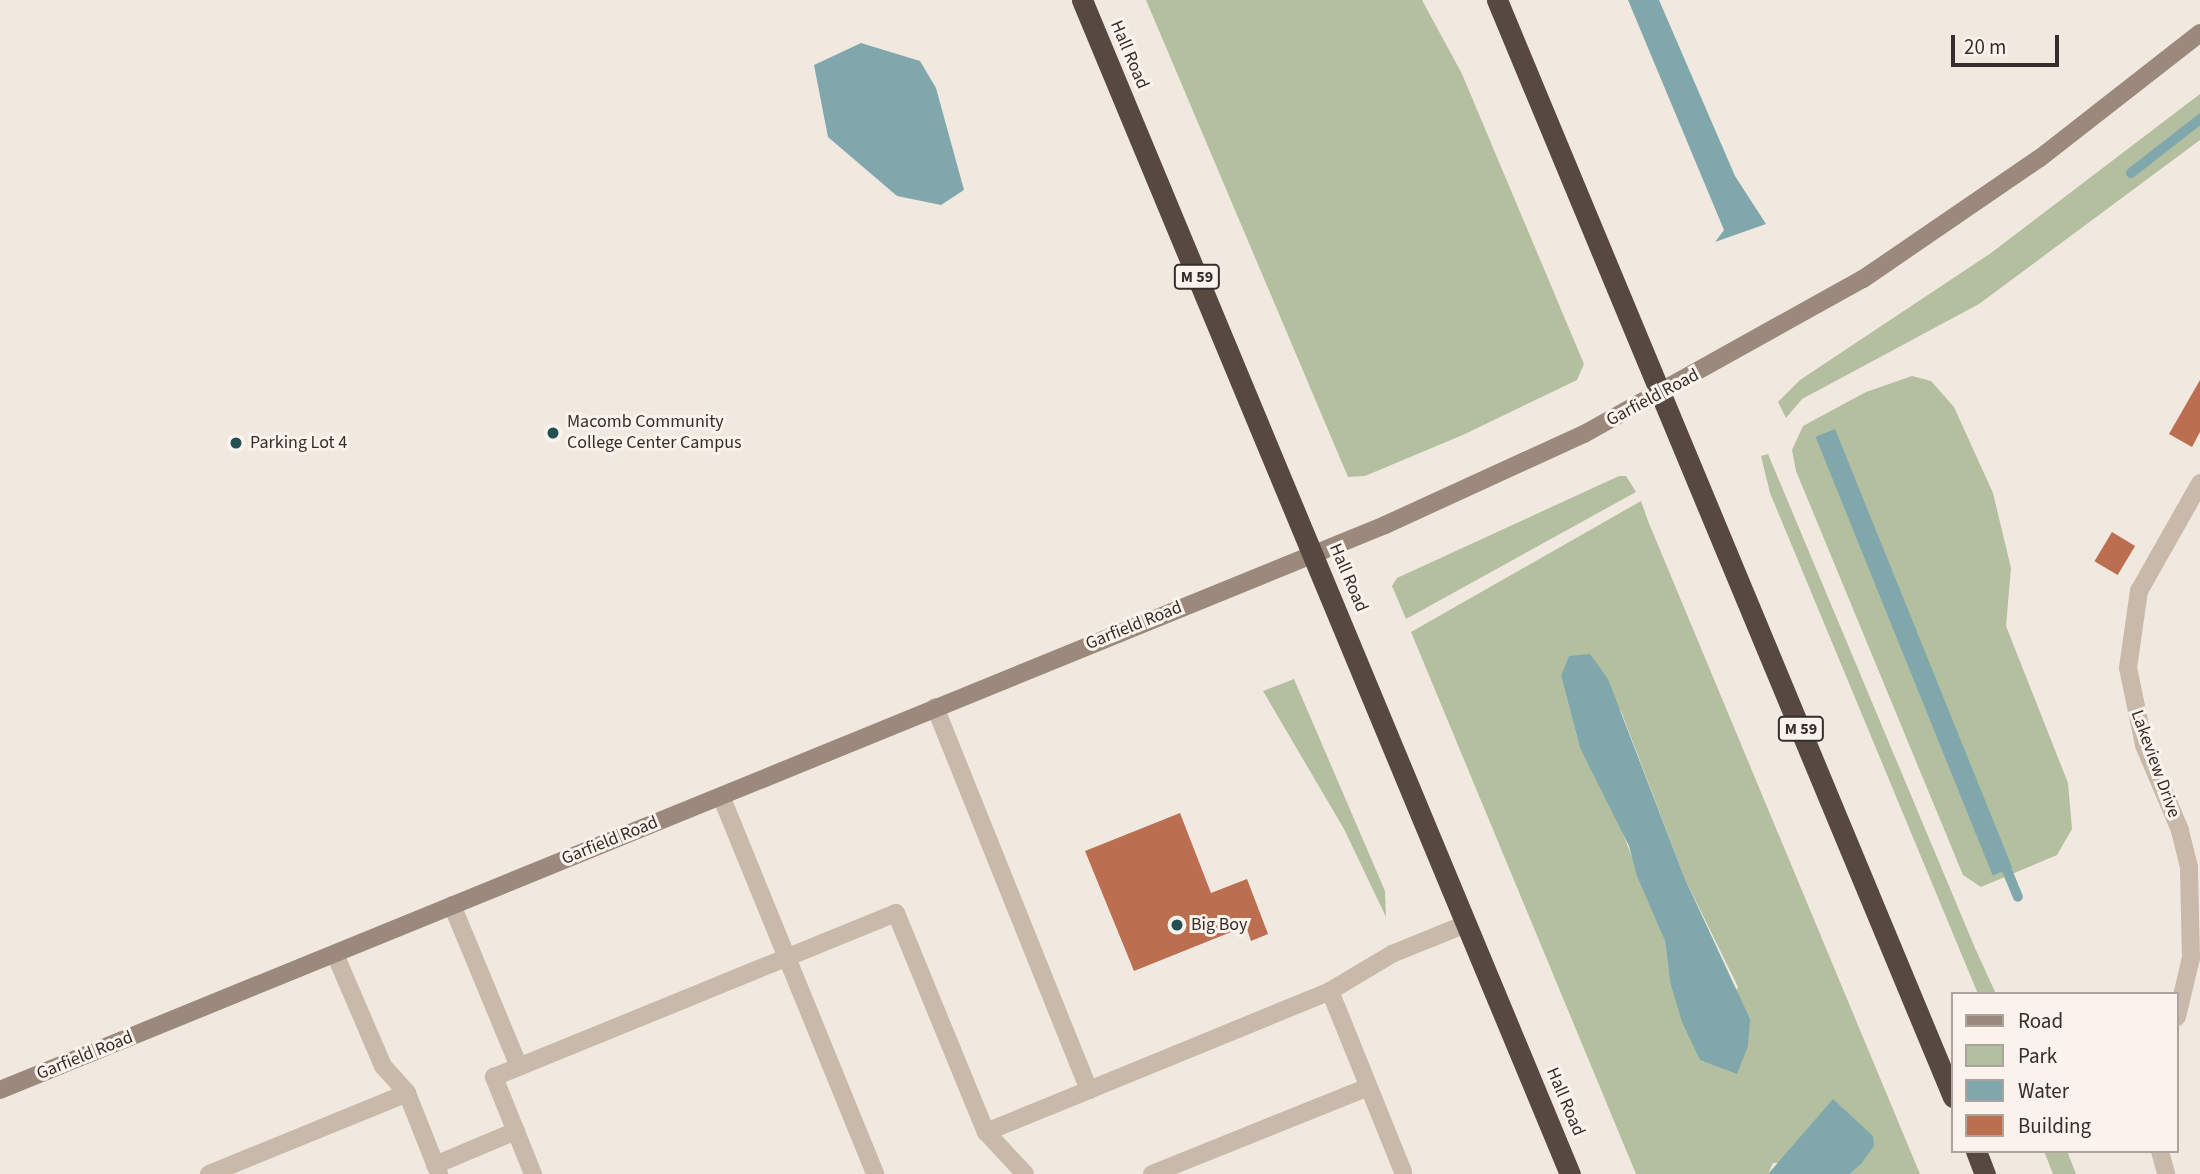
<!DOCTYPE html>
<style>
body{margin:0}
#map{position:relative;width:2200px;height:1174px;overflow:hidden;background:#f1e9df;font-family:"Source Sans 3",sans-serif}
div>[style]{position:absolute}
.green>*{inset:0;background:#b3bf9f}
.water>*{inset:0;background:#80a8ac;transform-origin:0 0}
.stream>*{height:10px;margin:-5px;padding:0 5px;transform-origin:5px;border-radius:5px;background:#80a8ac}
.building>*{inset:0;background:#bc6e51;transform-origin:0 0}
.lane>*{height:18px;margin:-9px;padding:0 9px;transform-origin:9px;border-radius:9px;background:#c8b9ab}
.street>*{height:18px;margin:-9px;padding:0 9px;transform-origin:9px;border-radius:9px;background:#c8b9ab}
.secondary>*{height:18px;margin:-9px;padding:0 9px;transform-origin:9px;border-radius:9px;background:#9c897d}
.highway>*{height:21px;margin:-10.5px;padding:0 10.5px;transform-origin:10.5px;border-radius:10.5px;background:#574942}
.dots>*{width:19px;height:19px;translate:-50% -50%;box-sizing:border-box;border:4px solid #f9f3eb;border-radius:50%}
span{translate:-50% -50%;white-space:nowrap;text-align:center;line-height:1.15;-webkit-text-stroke:6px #f9f3eb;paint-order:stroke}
.shield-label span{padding:2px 5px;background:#f9f3eb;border:2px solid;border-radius:5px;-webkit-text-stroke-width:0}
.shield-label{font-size:16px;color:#362e2a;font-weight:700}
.street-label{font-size:18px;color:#362e2a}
.poi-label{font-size:18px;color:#362e2a}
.left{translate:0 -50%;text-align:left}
.legend{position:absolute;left:1951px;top:992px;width:228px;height:161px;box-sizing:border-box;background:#f9f3eb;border:2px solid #aba49e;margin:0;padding:9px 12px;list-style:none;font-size:21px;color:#362e2a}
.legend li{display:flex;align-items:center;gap:14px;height:35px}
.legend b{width:35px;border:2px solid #aba49e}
.scale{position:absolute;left:1951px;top:35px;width:108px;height:32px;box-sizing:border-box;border:4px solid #362e2a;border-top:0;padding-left:9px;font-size:21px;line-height:24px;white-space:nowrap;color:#362e2a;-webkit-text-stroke:5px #f9f3eb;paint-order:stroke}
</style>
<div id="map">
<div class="green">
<i style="clip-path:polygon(1146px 0,1422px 0,1462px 74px,1584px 364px,1577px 380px,1465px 434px,1365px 476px,1348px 477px)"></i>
<i style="clip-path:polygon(2200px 94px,2200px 140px,1979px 304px,1802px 399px,1786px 418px,1778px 402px,1800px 380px,1991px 253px)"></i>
<i style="clip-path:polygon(1912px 376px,1931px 381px,1954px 407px,1993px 493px,2011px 568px,2006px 626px,2068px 783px,2072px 829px,2057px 855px,1981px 887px,1963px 875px,1796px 471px,1792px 450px,1803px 426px,1866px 392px)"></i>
<i style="clip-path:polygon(1768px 454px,1975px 948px,1996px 994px,1978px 994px,1770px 493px,1761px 456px)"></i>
<i style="clip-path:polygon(1619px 476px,1626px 476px,1636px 492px,1406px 619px,1392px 586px,1397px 578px)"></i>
<i style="clip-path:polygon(evenodd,1641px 501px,1648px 521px,1920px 1174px,1850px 1174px,1861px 1164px,1773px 1163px,1768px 1174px,1636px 1174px,1411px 632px,1641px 501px,1561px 676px,1621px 711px,1685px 879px,1738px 987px,1700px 1060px,1670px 982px,1665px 941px,1614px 811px,1580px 748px,1561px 676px)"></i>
<i style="clip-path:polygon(1294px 679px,1385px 891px,1386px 917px,1344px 829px,1263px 691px)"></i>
<i style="clip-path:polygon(2044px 1151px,2067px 1151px,2076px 1174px,2053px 1174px)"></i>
</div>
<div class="water">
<i style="clip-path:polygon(1628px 0,1659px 0,1735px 176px,1766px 224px,1715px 242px,1724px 230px)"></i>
<i style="clip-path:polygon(861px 43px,920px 61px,936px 88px,964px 190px,941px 205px,897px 196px,828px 137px,814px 65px)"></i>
<i style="left:1835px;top:429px;width:473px;height:21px;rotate:68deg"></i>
<i style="clip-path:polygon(1590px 654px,1608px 679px,1685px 879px,1750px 1019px,1748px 1046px,1737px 1074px,1700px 1060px,1682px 1022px,1670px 982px,1665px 941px,1637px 876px,1629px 846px,1580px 748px,1561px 676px,1569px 656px)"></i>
<i style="clip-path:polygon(1833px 1099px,1873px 1136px,1874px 1146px,1861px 1164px,1850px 1174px,1768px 1174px)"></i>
</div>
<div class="stream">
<i style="left:2131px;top:173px;width:88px;rotate:-38deg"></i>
<i style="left:2001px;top:856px;width:44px;rotate:67.5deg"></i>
</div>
<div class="building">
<i style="clip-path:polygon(2200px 380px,2200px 432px,2192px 447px,2169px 434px)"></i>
<i style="left:2112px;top:532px;width:27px;height:34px;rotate:31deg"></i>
<i style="clip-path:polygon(1180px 813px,1211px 893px,1247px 879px,1268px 934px,1251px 941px,1246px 926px,1134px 971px,1085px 851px)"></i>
</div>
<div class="lane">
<i style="left:935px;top:707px;width:413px;rotate:68.1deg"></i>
<i style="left:1089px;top:1090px;width:261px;rotate:-22.3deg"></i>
<i style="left:1330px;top:991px;width:72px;rotate:-30.8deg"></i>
<i style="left:1392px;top:954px;width:80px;rotate:-22.1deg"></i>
<i style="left:721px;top:796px;width:408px;rotate:67.8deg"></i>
<i style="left:452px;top:905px;width:175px;rotate:67.5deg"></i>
<i style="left:335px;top:954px;width:122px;rotate:66.8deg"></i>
<i style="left:383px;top:1066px;width:36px;rotate:48deg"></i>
<i style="left:407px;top:1093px;width:87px;rotate:68.4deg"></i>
<i style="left:1330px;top:991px;width:195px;rotate:68deg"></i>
<i style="left:435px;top:1165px;width:88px;rotate:-22.8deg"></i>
<i style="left:209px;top:1174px;width:214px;rotate:-22.2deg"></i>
<i style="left:533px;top:1174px;width:105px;rotate:-111.9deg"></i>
<i style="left:494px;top:1077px;width:434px;rotate:-22.2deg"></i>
<i style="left:896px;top:913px;width:237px;rotate:67.7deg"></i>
<i style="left:1025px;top:1174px;width:57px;rotate:-132.9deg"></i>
<i style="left:986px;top:1132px;width:111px;rotate:-22.2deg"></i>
<i style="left:1152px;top:1174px;width:233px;rotate:-21.9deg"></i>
</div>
<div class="street">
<i style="left:2177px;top:1017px;width:61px;rotate:-76.7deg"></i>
<i style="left:2191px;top:958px;width:91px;rotate:-91.3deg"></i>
<i style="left:2189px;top:867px;width:38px;rotate:-104deg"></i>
<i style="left:2180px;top:830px;width:92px;rotate:-113deg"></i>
<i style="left:2144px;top:745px;width:79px;rotate:-101.7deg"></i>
<i style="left:2128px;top:668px;width:78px;rotate:-81.9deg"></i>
<i style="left:2139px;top:591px;width:124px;rotate:-60.5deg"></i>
<i style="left:2160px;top:1151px;width:24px;rotate:75deg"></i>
</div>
<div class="secondary">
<i style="left:0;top:1090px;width:1496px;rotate:-22.19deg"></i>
<i style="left:1385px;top:525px;width:219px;rotate:-24.6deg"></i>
<i style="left:1584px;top:434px;width:319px;rotate:-29.1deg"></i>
<i style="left:1863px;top:279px;width:214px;rotate:-34.4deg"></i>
<i style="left:2040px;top:158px;width:203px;rotate:-38deg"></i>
</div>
<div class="highway">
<i style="left:1082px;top:0;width:1271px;rotate:67.43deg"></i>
<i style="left:1497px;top:0;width:1188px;rotate:67.43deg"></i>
<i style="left:1976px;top:1151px;width:25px;rotate:69deg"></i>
</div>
<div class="dots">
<i style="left:553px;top:433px;background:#225055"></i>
<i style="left:236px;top:443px;background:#225055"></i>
<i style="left:1177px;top:925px;background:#225055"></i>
</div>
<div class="shield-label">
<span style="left:1197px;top:277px">M 59</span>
<span style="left:1801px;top:729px">M 59</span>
</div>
<div class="street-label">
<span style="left:1129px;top:55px;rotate:67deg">Hall Road</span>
<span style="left:1653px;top:398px;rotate:-28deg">Garfield Road</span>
<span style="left:1348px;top:578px;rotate:67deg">Hall Road</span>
<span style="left:1134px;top:626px;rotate:-22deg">Garfield Road</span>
<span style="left:2155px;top:764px;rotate:70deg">Lakeview Drive</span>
<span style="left:610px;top:841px;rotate:-22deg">Garfield Road</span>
<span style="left:85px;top:1056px;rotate:-22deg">Garfield Road</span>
<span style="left:1565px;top:1102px;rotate:67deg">Hall Road</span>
</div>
<div class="poi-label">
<span class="left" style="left:567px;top:433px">Macomb Community<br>College Center Campus</span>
<span class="left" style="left:250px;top:443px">Parking Lot 4</span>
<span class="left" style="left:1191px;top:925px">Big Boy</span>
</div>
<ul class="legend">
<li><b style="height:9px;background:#9c897d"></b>Road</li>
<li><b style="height:19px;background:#b3bf9f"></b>Park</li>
<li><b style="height:19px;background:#80a8ac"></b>Water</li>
<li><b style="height:19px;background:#bc6e51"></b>Building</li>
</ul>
<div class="scale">20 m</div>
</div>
